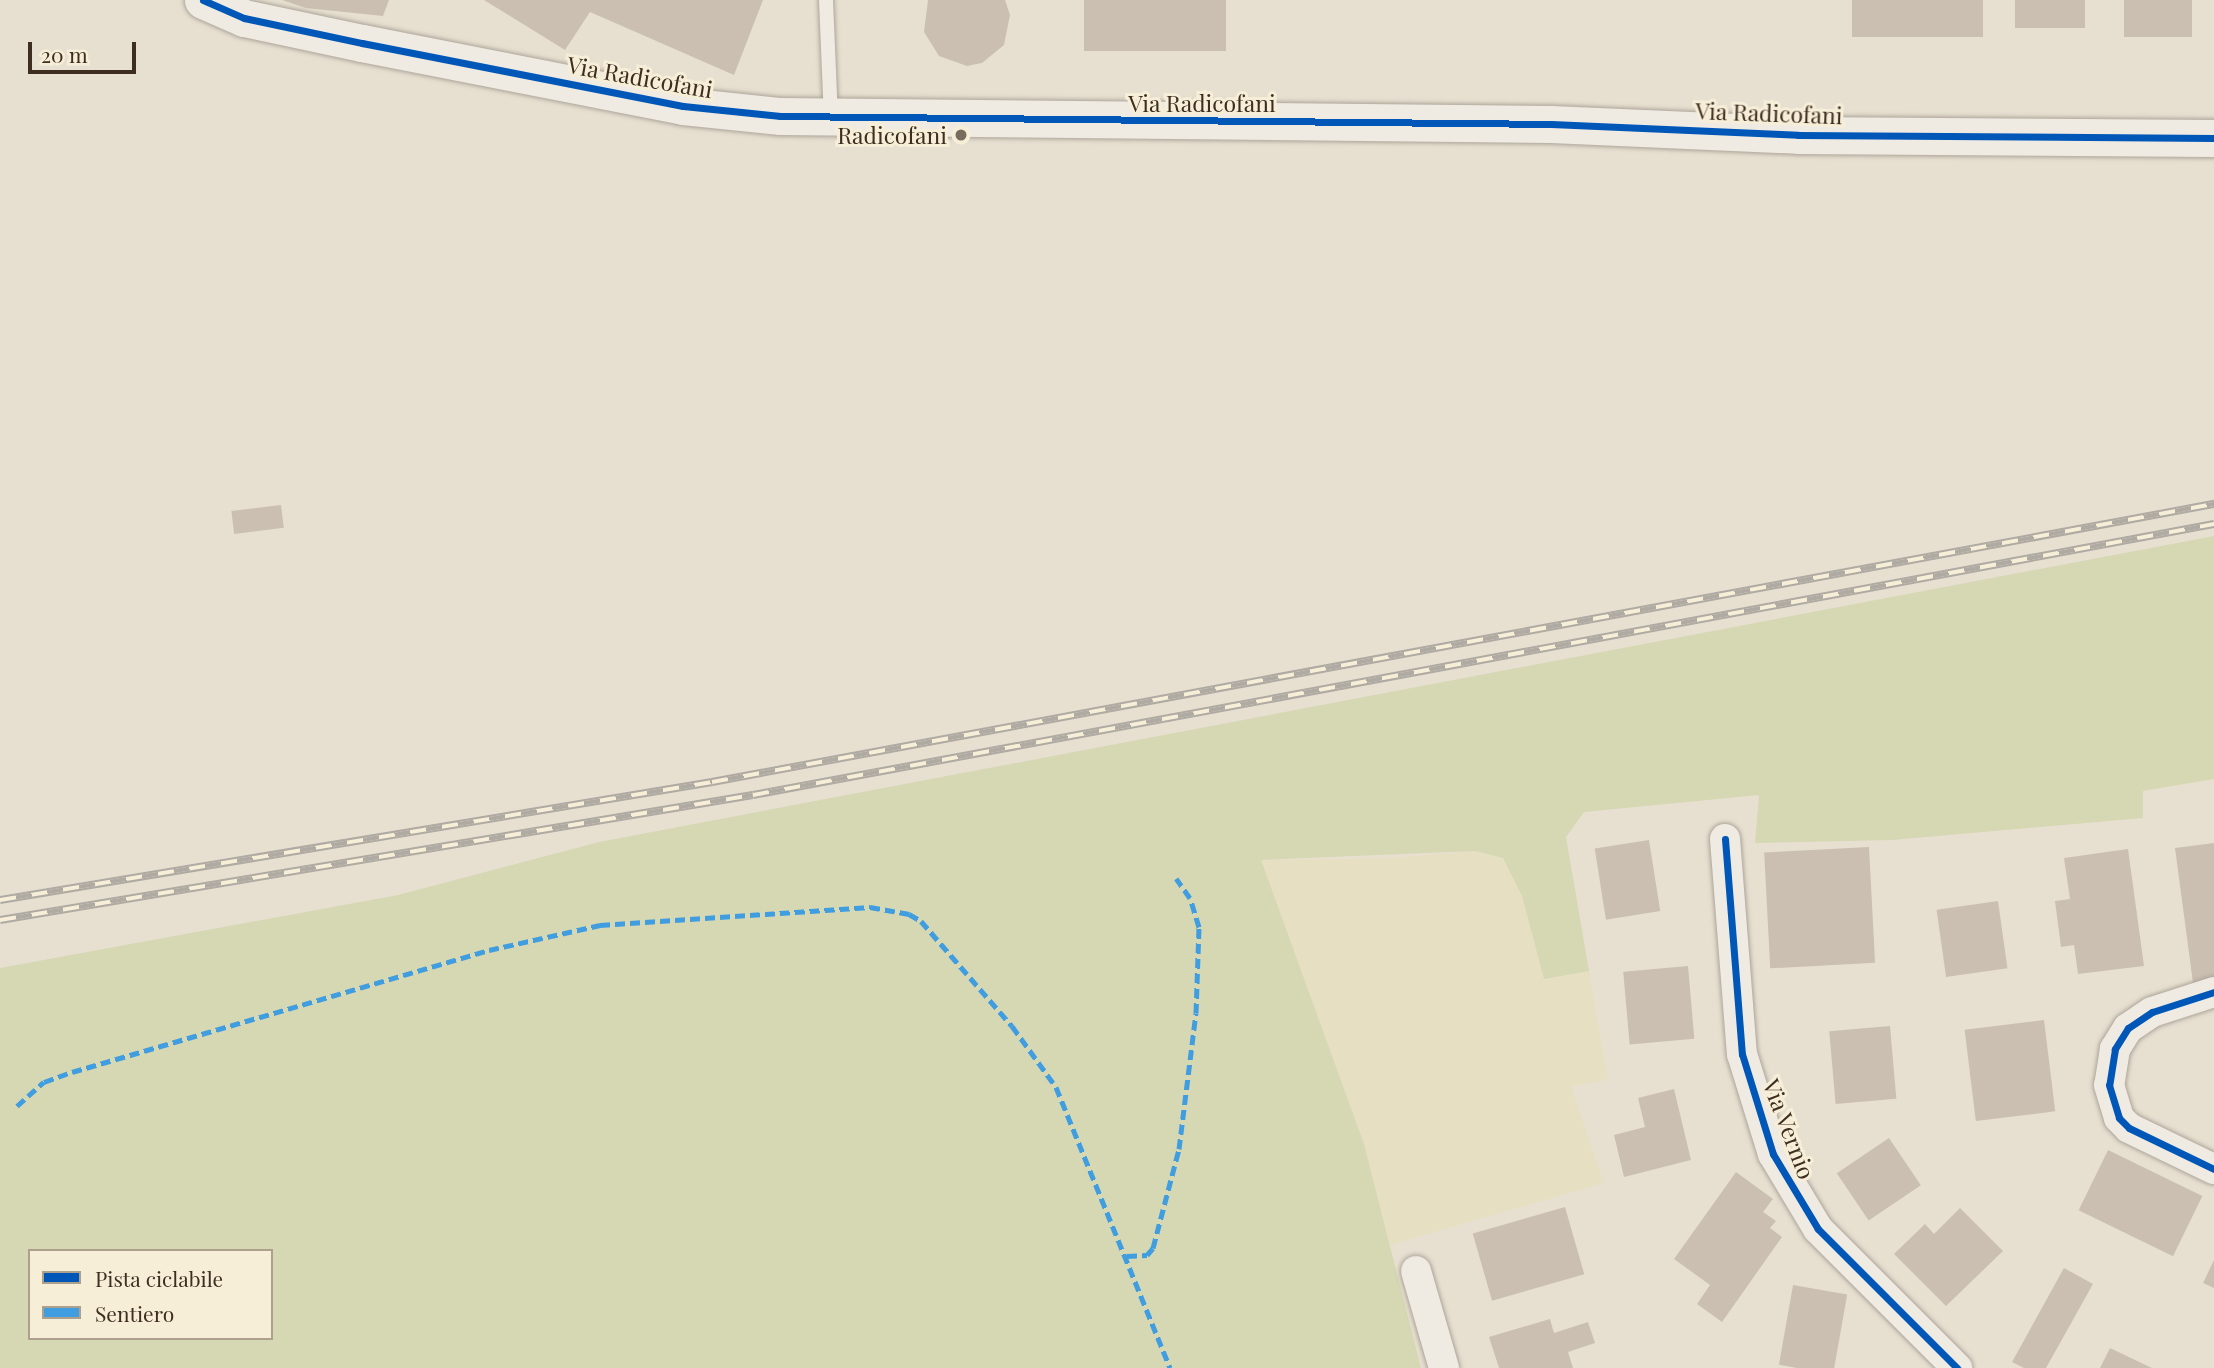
<!DOCTYPE html>
<style>
body{margin:0}
#map{position:relative;width:2214px;height:1368px;overflow:hidden;background:#e7e0d1;font-family:"Playfair Display",serif}
div>[style]{position:absolute}
.farmland>*{inset:0;background:#e6dfc2}
.green>*{inset:0;background:#d6d7b3}
.building>*{inset:0;background:#cbbfb2;transform-origin:0 0}
.roads{filter:drop-shadow(0 0 2px #ada599) drop-shadow(0 0 2px #ada599)}
.service>*{height:14px;margin:-7px;padding:0 7px;transform-origin:7px;border-radius:7px;background:#efebe3}
.minor>*{height:30px;margin:-15px;padding:0 15px;transform-origin:15px;border-radius:15px;background:#efebe3}
.tertiary>*{height:37px;margin:-18.5px;padding:0 18.5px;transform-origin:18.5px;border-radius:18.5px;background:#efebe3}
.rail>*{height:8px;margin-top:-4px;transform-origin:0;background:repeating-linear-gradient(90deg,#f7eed8 0 16px,#afaaa2 0 32px);box-sizing:border-box;border-block:2px solid #afaaa2}
.quiet>*{height:5px;margin-top:-2.5px;transform-origin:0;background:repeating-linear-gradient(90deg,#3f9de0 0 10px,transparent 0 15px)}
.cycleway>*{height:7px;margin:-3.5px;padding:0 3.5px;transform-origin:3.5px;border-radius:3.5px;background:#0057b8}
.dots>*{width:19px;height:19px;translate:-50% -50%;box-sizing:border-box;border:4px solid #f7eed8;border-radius:50%}
span{translate:-50% -50%;white-space:nowrap;text-align:center;line-height:1.15;-webkit-text-stroke:6px #f7eed8;paint-order:stroke}
.street-label{font-size:23px;color:#3d2e20}
.poi-label{font-size:23px;color:#3d2e20}
.right{translate:-100% -50%;text-align:right}
.legend{position:absolute;left:28px;top:1249px;width:245px;height:91px;box-sizing:border-box;background:#f7eed8;border:2px solid #ada18e;margin:0;padding:9px 12px;list-style:none;font-size:21px;color:#3d2e20}
.legend li{display:flex;align-items:center;gap:14px;height:35px}
.legend b{width:35px;border:2px solid #ada18e}
.scale{position:absolute;left:28px;top:42px;width:108px;height:32px;box-sizing:border-box;border:4px solid #3d2e20;border-top:0;padding-left:9px;font-size:21px;line-height:24px;white-space:nowrap;color:#3d2e20;-webkit-text-stroke:5px #f7eed8;paint-order:stroke}
</style>
<div id="map">
<div class="farmland">
<i style="clip-path:polygon(1475px 851px,1503px 858px,1522px 896px,1544px 979px,1589px 971px,1608px 1080px,1571px 1086px,1604px 1183px,1390px 1245px,1364px 1144px,1260px 860px,1391px 858px)"></i>
</div>
<div class="green">
<i style="clip-path:polygon(evenodd,2214px 536px,2214px 779px,2143px 791px,2143px 818px,1892px 840px,1755px 843px,1759px 795px,1584px 812px,1566px 837px,1589px 971px,1544px 979px,1522px 896px,1503px 858px,1475px 851px,1261px 860px,1364px 1144px,1421px 1368px,0 1368px,0 968px,398px 895px,599px 842px,2214px 536px,30px 1251px,271px 1251px,271px 1338px,30px 1338px,30px 1251px)"></i>
</div>
<div class="building">
<i style="clip-path:polygon(282px 0,389px 0,383px 16px,306px 8px)"></i>
<i style="clip-path:polygon(484px 0,763px 0,734px 75px,590px 12px,565px 50px)"></i>
<i style="clip-path:polygon(928px 0,1005px 0,1010px 15px,1004px 45px,982px 63px,967px 66px,939px 56px,924px 32px)"></i>
<i style="left:1084px;top:0;width:142px;height:51px"></i>
<i style="left:1852px;top:0;width:131px;height:37px"></i>
<i style="left:2015px;top:0;width:70px;height:28px"></i>
<i style="left:2124px;top:0;width:68px;height:37px"></i>
<i style="left:281px;top:505px;width:23px;height:50px;rotate:83deg"></i>
<i style="left:1649px;top:840px;width:72px;height:55px;rotate:81deg"></i>
<i style="clip-path:polygon(2214px 843px,2214px 980px,2193px 983px,2175px 848px)"></i>
<i style="left:1869px;top:847px;width:116px;height:105px;rotate:87deg"></i>
<i style="clip-path:polygon(2128px 849px,2144px 966px,2078px 974px,2074px 945px,2061px 947px,2055px 901px,2070px 899px,2064px 858px)"></i>
<i style="left:1998px;top:901px;width:68px;height:62px;rotate:82deg"></i>
<i style="left:1688px;top:966px;width:73px;height:65px;rotate:85deg"></i>
<i style="left:2044px;top:1020px;width:92px;height:80px;rotate:83deg"></i>
<i style="left:1890px;top:1026px;width:73px;height:61px;rotate:85deg"></i>
<i style="clip-path:polygon(1674px 1089px,1691px 1160px,1624px 1177px,1614px 1135px,1645px 1127px,1638px 1098px)"></i>
<i style="left:1889px;top:1138px;width:57px;height:63px;rotate:56deg"></i>
<i style="left:2108px;top:1150px;width:105px;height:67px;rotate:26deg"></i>
<i style="clip-path:polygon(1736px 1172px,1773px 1199px,1763px 1212px,1776px 1221px,1770px 1228px,1782px 1237px,1722px 1322px,1697px 1304px,1710px 1285px,1674px 1259px)"></i>
<i style="left:1565px;top:1207px;width:70px;height:96px;rotate:74deg"></i>
<i style="clip-path:polygon(1960px 1208px,2003px 1251px,1946px 1306px,1894px 1254px,1925px 1224px,1934px 1234px)"></i>
<i style="clip-path:polygon(2214px 1260px,2214px 1288px,2203px 1283px)"></i>
<i style="clip-path:polygon(2064px 1268px,2093px 1284px,2046px 1368px,2024px 1368px,2012px 1362px)"></i>
<i style="left:1793px;top:1285px;width:55px;height:81px;rotate:10deg"></i>
<i style="clip-path:polygon(1550px 1319px,1554px 1333px,1588px 1322px,1595px 1343px,1568px 1352px,1573px 1368px,1499px 1368px,1489px 1337px)"></i>
<i style="clip-path:polygon(2110px 1348px,2152px 1368px,2100px 1368px)"></i>
</div>
<div class="roads">
<div class="service">
<i style="left:826px;top:0;width:117px;rotate:87.6deg"></i>
</div>
<div class="minor">
<i style="left:1725px;top:839px;width:216px;rotate:85.5deg"></i>
<i style="left:1742px;top:1054px;width:105px;rotate:72.8deg"></i>
<i style="left:1773px;top:1154px;width:87px;rotate:59deg"></i>
<i style="left:1818px;top:1229px;width:197px;rotate:45deg"></i>
<i style="left:2214px;top:992px;width:65px;rotate:162.1deg"></i>
<i style="left:2152px;top:1012px;width:29px;rotate:146deg"></i>
<i style="left:2128px;top:1028px;width:25px;rotate:122deg"></i>
<i style="left:2115px;top:1049px;width:36px;rotate:99deg"></i>
<i style="left:2109px;top:1085px;width:34px;rotate:73deg"></i>
<i style="left:2119px;top:1118px;width:14px;rotate:45deg"></i>
<i style="left:2129px;top:1128px;width:94px;rotate:25.8deg"></i>
<i style="left:1416px;top:1271px;width:101px;rotate:73.9deg"></i>
</div>
<div class="tertiary">
<i style="left:203px;top:0;width:45px;rotate:23.7deg"></i>
<i style="left:244px;top:18px;width:121px;rotate:12deg"></i>
<i style="left:362px;top:43px;width:327px;rotate:11.1deg"></i>
<i style="left:683px;top:106px;width:98px;rotate:5.9deg"></i>
<i style="left:780px;top:116px;width:771px;rotate:0.59deg"></i>
<i style="left:1551px;top:124px;width:247px;rotate:2.5deg"></i>
<i style="left:1798px;top:135px;width:416px;rotate:0.4deg"></i>
</div>
</div>
<div class="rail">
<i style="left:0;top:900px;width:722px;rotate:-9.41deg"></i>
<i style="left:712px;top:782px;width:1528px;rotate:-10.49deg"></i>
<i style="left:0;top:920px;width:763px;rotate:-9.43deg"></i>
<i style="left:753px;top:795px;width:1486px;rotate:-10.51deg"></i>
</div>
<div class="quiet">
<i style="left:17px;top:1106px;width:36px;rotate:-42deg"></i>
<i style="left:44px;top:1082px;width:30px;rotate:-20deg"></i>
<i style="left:72px;top:1072px;width:434px;rotate:-16.3deg"></i>
<i style="left:489px;top:950px;width:114px;rotate:-12.7deg"></i>
<i style="left:600px;top:925px;width:271px;rotate:-3.8deg"></i>
<i style="left:870px;top:907px;width:40px;rotate:10deg"></i>
<i style="left:909px;top:914px;width:14px;rotate:30deg"></i>
<i style="left:921px;top:921px;width:139px;rotate:49.1deg"></i>
<i style="left:1012px;top:1026px;width:75px;rotate:54.2deg"></i>
<i style="left:1056px;top:1087px;width:303px;rotate:67.9deg"></i>
<i style="left:1127px;top:1256px;width:20px;rotate:-3deg"></i>
<i style="left:1147px;top:1255px;width:9px;rotate:-49deg"></i>
<i style="left:1153px;top:1248px;width:102px;rotate:-75.3deg"></i>
<i style="left:1179px;top:1149px;width:137px;rotate:-82.9deg"></i>
<i style="left:1196px;top:1013px;width:86px;rotate:-88deg"></i>
<i style="left:1199px;top:927px;width:30px;rotate:-107deg"></i>
<i style="left:1190px;top:898px;width:24px;rotate:-125deg"></i>
</div>
<div class="cycleway">
<i style="left:203px;top:0;width:45px;rotate:23.7deg"></i>
<i style="left:244px;top:18px;width:121px;rotate:12deg"></i>
<i style="left:362px;top:43px;width:327px;rotate:11.1deg"></i>
<i style="left:683px;top:106px;width:98px;rotate:5.9deg"></i>
<i style="left:780px;top:116px;width:771px;rotate:0.59deg"></i>
<i style="left:1551px;top:124px;width:247px;rotate:2.5deg"></i>
<i style="left:1798px;top:135px;width:416px;rotate:0.4deg"></i>
<i style="left:1725px;top:839px;width:216px;rotate:85.5deg"></i>
<i style="left:1742px;top:1054px;width:105px;rotate:72.8deg"></i>
<i style="left:1773px;top:1154px;width:87px;rotate:59deg"></i>
<i style="left:1818px;top:1229px;width:197px;rotate:45deg"></i>
<i style="left:2214px;top:992px;width:65px;rotate:162.1deg"></i>
<i style="left:2152px;top:1012px;width:29px;rotate:146deg"></i>
<i style="left:2128px;top:1028px;width:25px;rotate:122deg"></i>
<i style="left:2115px;top:1049px;width:36px;rotate:99deg"></i>
<i style="left:2109px;top:1085px;width:34px;rotate:73deg"></i>
<i style="left:2119px;top:1118px;width:14px;rotate:45deg"></i>
<i style="left:2129px;top:1128px;width:94px;rotate:25.8deg"></i>
</div>
<div class="dots">
<i style="left:961px;top:135px;background:#786c5e"></i>
</div>
<div class="street-label">
<span style="left:640px;top:77px;rotate:10deg">Via Radicofani</span>
<span style="left:1202px;top:103px">Via Radicofani</span>
<span style="left:1769px;top:113px;rotate:2deg">Via Radicofani</span>
<span style="left:1789px;top:1129px;rotate:69deg">Via Vernio</span>
</div>
<div class="poi-label">
<span class="right" style="left:947px;top:135px">Radicofani</span>
</div>
<ul class="legend">
<li><b style="height:9px;background:#0057b8"></b>Pista ciclabile</li>
<li><b style="height:9px;background:#3f9de0"></b>Sentiero</li>
</ul>
<div class="scale">20 m</div>
</div>
